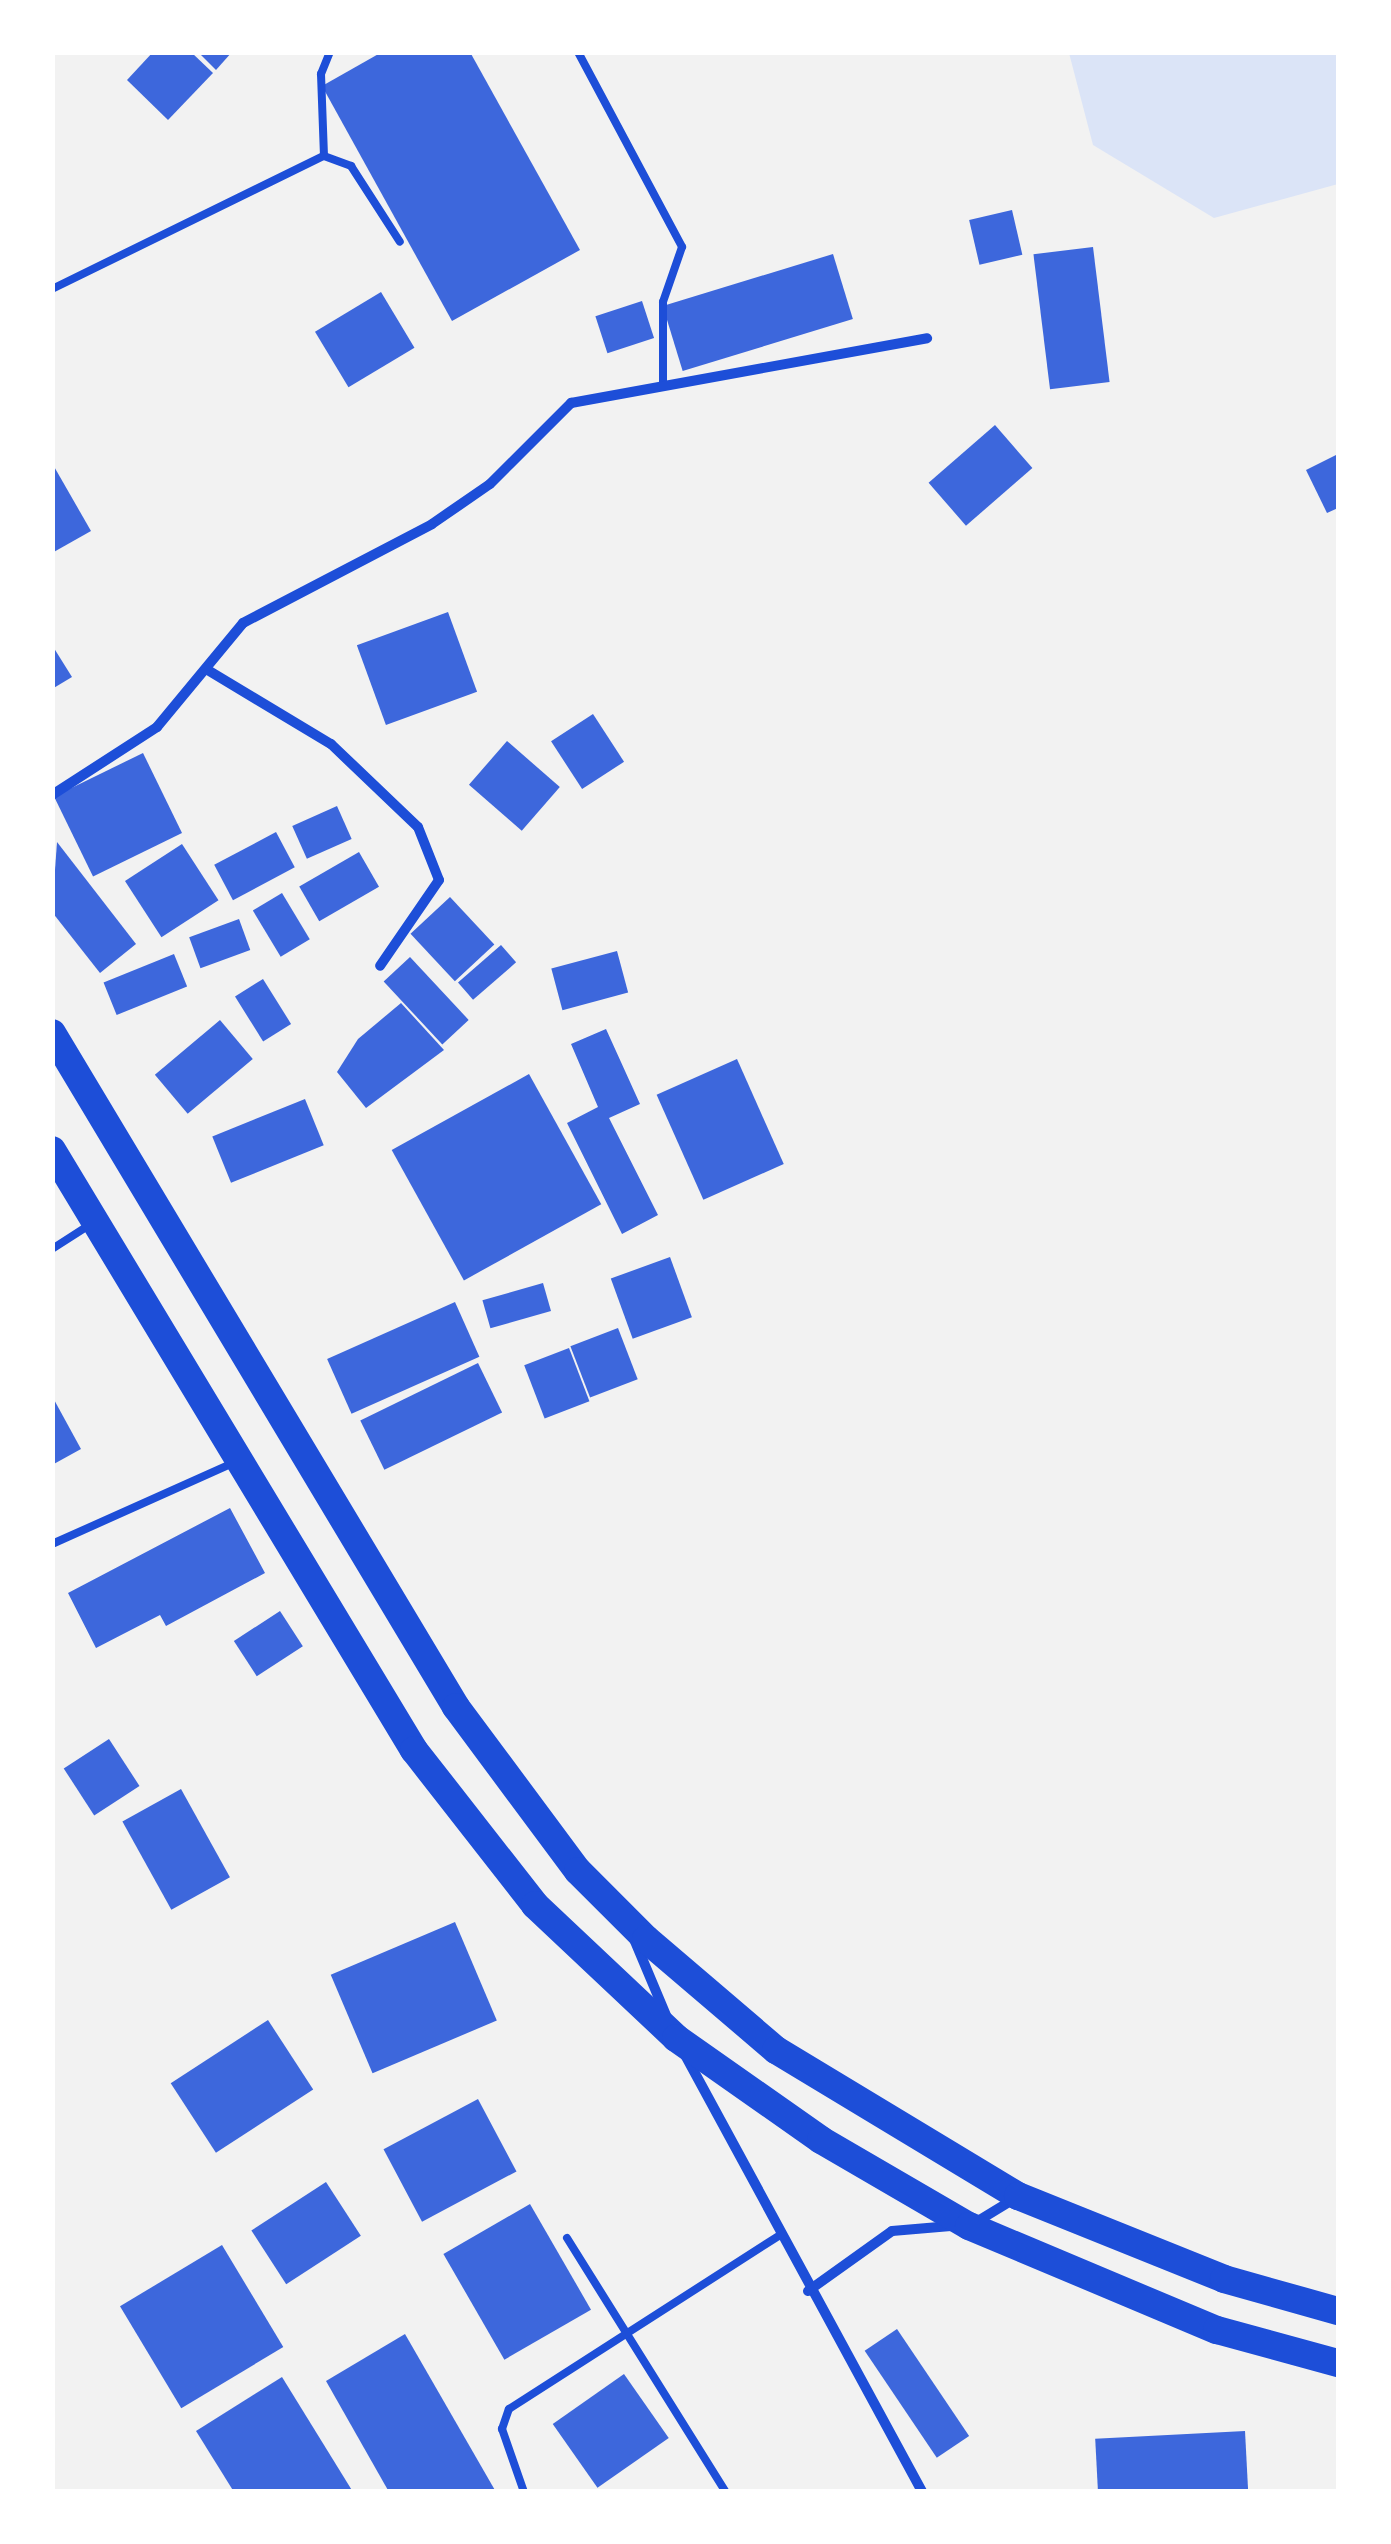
<!DOCTYPE html>
<style>
body{margin:0}
#map{position:relative;width:1391px;height:2544px;overflow:hidden;background:#f2f2f2;font-family:"Fira Sans Condensed",sans-serif}
div>[style]{position:absolute}
.green>*{inset:0;background:#dbe4f7}
.building>*{inset:0;background:#3d67dc;transform-origin:0 0}
.service>*{height:8px;margin:-4px;padding:0 4px;transform-origin:4px;border-radius:4px;background:#1d4ed8}
.minor>*{height:10px;margin:-5px;padding:0 5px;transform-origin:5px;border-radius:5px;background:#1d4ed8}
.trunk>*{height:28px;margin:-14px;padding:0 14px;transform-origin:14px;border-radius:14px;background:#1d4ed8}
span{translate:-50% -50%;white-space:nowrap;text-align:center;line-height:1.15;-webkit-text-stroke:8px #fff;paint-order:stroke}
.frame{position:absolute;inset:0;border:55px solid #fff;pointer-events:none}
</style>
<div id="map">
<div class="green">
<i style="clip-path:polygon(1069px 53px,1338px 53px,1338px 184px,1214px 218px,1093px 145px)"></i>
</div>
<div class="building">
<i style="clip-path:polygon(153px 52px,191px 52px,213px 73px,168px 120px,127px 80px)"></i>
<i style="clip-path:polygon(198px 52px,232px 52px,216px 70px)"></i>
<i style="clip-path:polygon(382px 52px,470px 52px,580px 250px,452px 321px,322px 86px)"></i>
<i style="left:1012px;top:210px;width:46px;height:44px;rotate:77deg"></i>
<i style="left:1093px;top:247px;width:136px;height:60px;rotate:83deg"></i>
<i style="left:833px;top:254px;width:68px;height:178px;rotate:73deg"></i>
<i style="left:381px;top:292px;width:65px;height:77px;rotate:59deg"></i>
<i style="left:642px;top:301px;width:39px;height:49px;rotate:72deg"></i>
<i style="left:995px;top:425px;width:57px;height:88px;rotate:49deg"></i>
<i style="clip-path:polygon(1338px 454px,1338px 508px,1327px 513px,1306px 470px)"></i>
<i style="clip-path:polygon(52px 463px,91px 531px,52px 553px)"></i>
<i style="left:448px;top:612px;width:85px;height:97px;rotate:70deg"></i>
<i style="clip-path:polygon(52px 645px,72px 677px,52px 689px)"></i>
<i style="left:593px;top:714px;width:57px;height:50px;rotate:57deg"></i>
<i style="left:507px;top:741px;width:70px;height:58px;rotate:41deg"></i>
<i style="left:143px;top:753px;width:89px;height:99px;rotate:64deg"></i>
<i style="left:337px;top:806px;width:36px;height:49px;rotate:66deg"></i>
<i style="left:276px;top:832px;width:40px;height:70px;rotate:62deg"></i>
<i style="clip-path:polygon(57px 842px,136px 944px,100px 973px,52px 912px)"></i>
<i style="left:182px;top:844px;width:67px;height:68px;rotate:57deg"></i>
<i style="left:359px;top:852px;width:40px;height:69px;rotate:60deg"></i>
<i style="left:282px;top:893px;width:54px;height:34px;rotate:59deg"></i>
<i style="left:450px;top:897px;width:65px;height:54px;rotate:47deg"></i>
<i style="left:239px;top:919px;width:33px;height:53px;rotate:70deg"></i>
<i style="left:501px;top:945px;width:23px;height:57px;rotate:49deg"></i>
<i style="left:617px;top:951px;width:43px;height:68px;rotate:75deg"></i>
<i style="left:174px;top:954px;width:35px;height:76px;rotate:68deg"></i>
<i style="left:410px;top:957px;width:86px;height:36px;rotate:47deg"></i>
<i style="left:263px;top:979px;width:53px;height:33px;rotate:58deg"></i>
<i style="clip-path:polygon(401px 1003px,444px 1050px,366px 1108px,337px 1072px,358px 1039px)"></i>
<i style="left:220px;top:1020px;width:51px;height:85px;rotate:50deg"></i>
<i style="clip-path:polygon(606px 1029px,640px 1104px,609px 1118px,658px 1215px,622px 1234px,567px 1123px,598px 1107px,571px 1044px)"></i>
<i style="left:737px;top:1059px;width:115px;height:88px;rotate:66deg"></i>
<i style="left:529px;top:1074px;width:149px;height:157px;rotate:61deg"></i>
<i style="left:305px;top:1099px;width:50px;height:100px;rotate:68deg"></i>
<i style="left:670px;top:1257px;width:64px;height:63px;rotate:70deg"></i>
<i style="left:543px;top:1283px;width:29px;height:63px;rotate:74deg"></i>
<i style="left:455px;top:1302px;width:60px;height:140px;rotate:66deg"></i>
<i style="left:618px;top:1328px;width:55px;height:51px;rotate:69deg"></i>
<i style="left:569px;top:1348px;width:57px;height:48px;rotate:69deg"></i>
<i style="left:478px;top:1363px;width:55px;height:131px;rotate:64deg"></i>
<i style="clip-path:polygon(52px 1396px,81px 1449px,52px 1465px)"></i>
<i style="clip-path:polygon(230px 1508px,265px 1573px,166px 1626px,160px 1615px,96px 1648px,68px 1593px)"></i>
<i style="left:280px;top:1611px;width:42px;height:55px;rotate:57deg"></i>
<i style="left:109px;top:1739px;width:56px;height:54px;rotate:57deg"></i>
<i style="left:181px;top:1789px;width:101px;height:67px;rotate:61deg"></i>
<i style="left:455px;top:1922px;width:107px;height:135px;rotate:67deg"></i>
<i style="left:268px;top:2020px;width:83px;height:116px;rotate:57deg"></i>
<i style="left:478px;top:2099px;width:82px;height:107px;rotate:62deg"></i>
<i style="left:326px;top:2182px;width:64px;height:89px;rotate:57deg"></i>
<i style="left:530px;top:2204px;width:122px;height:100px;rotate:60deg"></i>
<i style="left:222px;top:2245px;width:119px;height:119px;rotate:59deg"></i>
<i style="left:897px;top:2329px;width:129px;height:39px;rotate:56deg"></i>
<i style="clip-path:polygon(405px 2334px,496px 2492px,389px 2492px,326px 2381px)"></i>
<i style="left:624px;top:2374px;width:78px;height:87px;rotate:55deg"></i>
<i style="clip-path:polygon(282px 2377px,353px 2492px,234px 2492px,196px 2431px)"></i>
<i style="left:1245px;top:2431px;width:61px;height:150px;rotate:87deg"></i>
</div>
<div class="service">
<i style="left:578px;top:52px;width:221px;rotate:61.9deg"></i>
<i style="left:682px;top:247px;width:58px;rotate:109.1deg"></i>
<i style="left:663px;top:302px;width:83px;rotate:90deg"></i>
<i style="left:324px;top:156px;width:82px;rotate:-92.1deg"></i>
<i style="left:321px;top:74px;width:24px;rotate:-68deg"></i>
<i style="left:52px;top:289px;width:303px;rotate:-26.1deg"></i>
<i style="left:324px;top:156px;width:29px;rotate:20deg"></i>
<i style="left:351px;top:166px;width:90px;rotate:57.2deg"></i>
<i style="left:52px;top:1249px;width:46px;rotate:-32.7deg"></i>
<i style="left:52px;top:1544px;width:201px;rotate:-24.1deg"></i>
<i style="left:567px;top:2238px;width:300px;rotate:58deg"></i>
<i style="left:524px;top:2492px;width:67px;rotate:-109.2deg"></i>
<i style="left:502px;top:2429px;width:21px;rotate:-71deg"></i>
<i style="left:509px;top:2409px;width:322px;rotate:-32.7deg"></i>
</div>
<div class="minor">
<i style="left:206px;top:669px;width:146px;rotate:31deg"></i>
<i style="left:331px;top:744px;width:120px;rotate:43.7deg"></i>
<i style="left:418px;top:827px;width:57px;rotate:68.4deg"></i>
<i style="left:439px;top:880px;width:104px;rotate:124.5deg"></i>
<i style="left:52px;top:795px;width:125px;rotate:-32.9deg"></i>
<i style="left:157px;top:727px;width:135px;rotate:-50.4deg"></i>
<i style="left:243px;top:623px;width:213px;rotate:-27.6deg"></i>
<i style="left:432px;top:524px;width:70px;rotate:-34.6deg"></i>
<i style="left:490px;top:484px;width:115px;rotate:-45deg"></i>
<i style="left:571px;top:403px;width:362px;rotate:-10.3deg"></i>
<i style="left:634px;top:1939px;width:82px;rotate:67.2deg"></i>
<i style="left:684px;top:2053px;width:499px;rotate:61.5deg"></i>
<i style="left:973px;top:2224px;width:48px;rotate:-31.4deg"></i>
<i style="left:808px;top:2291px;width:103px;rotate:-35.5deg"></i>
<i style="left:892px;top:2231px;width:59px;rotate:-4.8deg"></i>
</div>
<div class="trunk">
<i style="left:52px;top:1033px;width:786px;rotate:59.06deg"></i>
<i style="left:456px;top:1707px;width:204px;rotate:53.4deg"></i>
<i style="left:578px;top:1871px;width:96px;rotate:45deg"></i>
<i style="left:646px;top:1939px;width:171px;rotate:40.5deg"></i>
<i style="left:776px;top:2050px;width:283px;rotate:31.1deg"></i>
<i style="left:1018px;top:2196px;width:222px;rotate:21.9deg"></i>
<i style="left:1224px;top:2279px;width:118px;rotate:15.7deg"></i>
<i style="left:52px;top:1150px;width:701px;rotate:58.9deg"></i>
<i style="left:414px;top:1750px;width:197px;rotate:52deg"></i>
<i style="left:535px;top:1905px;width:194px;rotate:43.3deg"></i>
<i style="left:676px;top:2038px;width:177px;rotate:35.1deg"></i>
<i style="left:821px;top:2140px;width:171px;rotate:30.2deg"></i>
<i style="left:969px;top:2226px;width:269px;rotate:22.8deg"></i>
<i style="left:1217px;top:2330px;width:125px;rotate:15.3deg"></i>
</div>
<div class="frame"></div>
</div>
